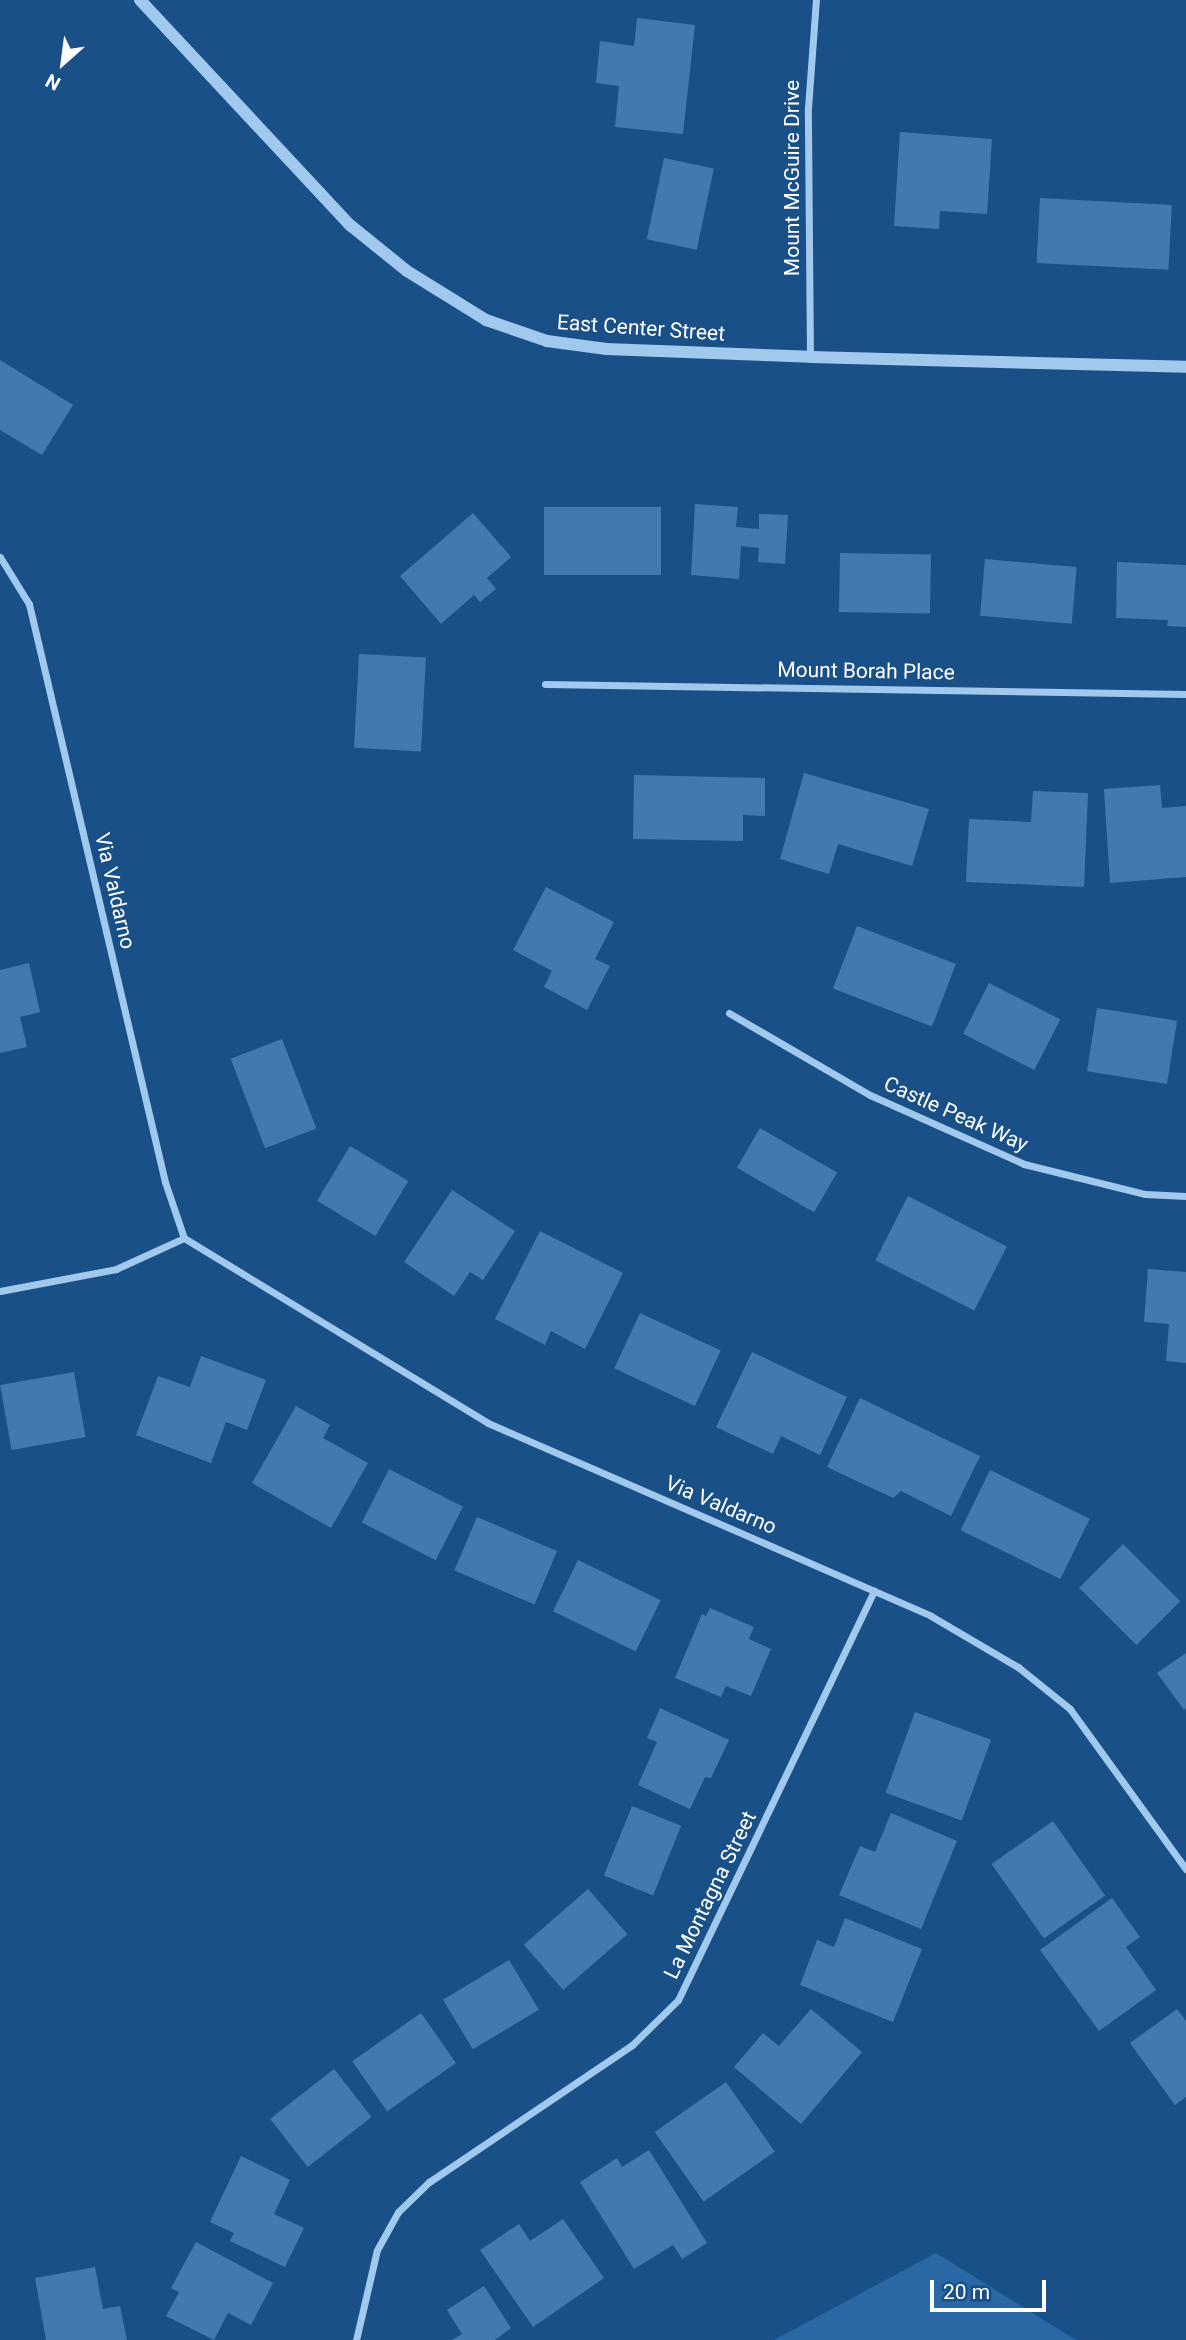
<!DOCTYPE html>
<style>
body{margin:0}
#map{position:relative;width:1186px;height:2340px;overflow:hidden;background:#195087;font-family:Roboto,sans-serif}
div>[style]{position:absolute}
.green>*{inset:0;background:#2968a4}
.building>*{inset:0;background:#427ab0;transform-origin:0 0}
.minor>*{height:7px;margin:-3.5px;padding:0 3.5px;transform-origin:3.5px;border-radius:3.5px;background:#a1c8ed}
.tertiary>*{height:12px;margin:-6px;padding:0 6px;transform-origin:6px;border-radius:6px;background:#a1c8ed}
span{translate:-50% -50%;white-space:nowrap;text-align:center;line-height:1.15;-webkit-text-stroke:5px #195087;paint-order:stroke}
.street-label{font-size:21px;color:#fff}
.north{position:absolute;left:28px;top:28px;width:70px;height:70px;-webkit-text-stroke:5px #195087;paint-order:stroke;rotate:208deg;font-size:19px;font-weight:700;line-height:28px;text-align:center;color:#fff}
.north::after{content:'';display:block;margin:auto;width:24px;height:32px;background:#fff;clip-path:polygon(50% 0,100% 100%,50% 72%,0 100%)}
.scale{position:absolute;left:930px;top:2280px;width:116px;height:32px;box-sizing:border-box;border:4px solid #fff;border-top:0;padding-left:9px;font-size:21px;line-height:24px;white-space:nowrap;color:#fff;-webkit-text-stroke:5px #195087;paint-order:stroke}
</style>
<div id="map">
<div class="green">
<i style="clip-path:polygon(936px 2253px,1076px 2340px,774px 2340px)"></i>
</div>
<div class="building">
<i style="clip-path:polygon(637px 18px,695px 25px,683px 134px,615px 127px,619px 86px,596px 83px,600px 41px,634px 46px)"></i>
<i style="clip-path:polygon(900px 132px,992px 139px,987px 214px,940px 211px,939px 229px,894px 226px)"></i>
<i style="left:664px;top:158px;width:51px;height:83px;rotate:12deg"></i>
<i style="left:1040px;top:198px;width:132px;height:65px;rotate:3deg"></i>
<i style="clip-path:polygon(0 360px,73px 405px,42px 455px,0 430px)"></i>
<i style="clip-path:polygon(695px 504px,738px 507px,736px 527px,759px 529px,759px 514px,788px 515px,785px 564px,758px 562px,759px 548px,741px 546px,739px 579px,691px 575px)"></i>
<i style="left:544px;top:507px;width:117px;height:68px"></i>
<i style="clip-path:polygon(473px 513px,511px 557px,487px 578px,496px 589px,480px 602px,474px 595px,441px 624px,400px 576px)"></i>
<i style="left:840px;top:553px;width:91px;height:59px;rotate:1deg"></i>
<i style="left:985px;top:559px;width:92px;height:57px;rotate:5deg"></i>
<i style="clip-path:polygon(1117px 562px,1186px 565px,1186px 627px,1167px 626px,1168px 620px,1116px 618px)"></i>
<i style="left:359px;top:654px;width:67px;height:94px;rotate:3deg"></i>
<i style="clip-path:polygon(804px 773px,929px 809px,912px 866px,838px 844px,829px 874px,780px 859px)"></i>
<i style="clip-path:polygon(634px 775px,765px 778px,765px 816px,743px 815px,743px 841px,633px 839px)"></i>
<i style="clip-path:polygon(1160px 785px,1162px 808px,1186px 806px,1186px 877px,1110px 883px,1104px 789px)"></i>
<i style="clip-path:polygon(1033px 791px,1088px 793px,1084px 887px,966px 882px,969px 819px,1031px 822px)"></i>
<i style="clip-path:polygon(546px 887px,614px 922px,595px 959px,610px 966px,587px 1010px,544px 987px,552px 971px,513px 950px)"></i>
<i style="left:857px;top:926px;width:106px;height:67px;rotate:21deg"></i>
<i style="clip-path:polygon(29px 963px,40px 1012px,20px 1017px,27px 1047px,0 1053px,0 970px)"></i>
<i style="left:989px;top:983px;width:80px;height:57px;rotate:27deg"></i>
<i style="left:1097px;top:1008px;width:81px;height:64px;rotate:9deg"></i>
<i style="left:282px;top:1039px;width:96px;height:55px;rotate:69deg"></i>
<i style="left:760px;top:1128px;width:89px;height:46px;rotate:30deg"></i>
<i style="left:350px;top:1146px;width:68px;height:64px;rotate:31deg"></i>
<i style="clip-path:polygon(452px 1190px,515px 1231px,483px 1280px,470px 1272px,454px 1296px,404px 1262px)"></i>
<i style="left:908px;top:1196px;width:111px;height:72px;rotate:27deg"></i>
<i style="clip-path:polygon(540px 1231px,623px 1273px,585px 1349px,551px 1331px,545px 1345px,495px 1319px)"></i>
<i style="clip-path:polygon(1148px 1269px,1186px 1272px,1186px 1363px,1166px 1361px,1169px 1324px,1144px 1322px)"></i>
<i style="left:640px;top:1313px;width:89px;height:61px;rotate:25deg"></i>
<i style="clip-path:polygon(752px 1352px,847px 1397px,820px 1455px,781px 1436px,773px 1454px,716px 1427px)"></i>
<i style="clip-path:polygon(201px 1356px,266px 1380px,247px 1430px,226px 1422px,211px 1463px,136px 1435px,158px 1376px,190px 1387px)"></i>
<i style="left:74px;top:1372px;width:66px;height:75px;rotate:80deg"></i>
<i style="clip-path:polygon(860px 1398px,980px 1456px,951px 1516px,901px 1491px,893px 1498px,827px 1467px)"></i>
<i style="clip-path:polygon(296px 1406px,330px 1425px,323px 1438px,368px 1463px,331px 1528px,252px 1483px)"></i>
<i style="left:389px;top:1469px;width:83px;height:60px;rotate:27deg"></i>
<i style="left:990px;top:1470px;width:111px;height:67px;rotate:26deg"></i>
<i style="left:477px;top:1517px;width:87px;height:58px;rotate:23deg"></i>
<i style="left:1123px;top:1544px;width:81px;height:62px;rotate:45deg"></i>
<i style="left:578px;top:1560px;width:92px;height:57px;rotate:26deg"></i>
<i style="clip-path:polygon(710px 1608px,754px 1627px,749px 1639px,771px 1649px,751px 1696px,726px 1686px,721px 1697px,675px 1678px,702px 1614px,706px 1616px)"></i>
<i style="clip-path:polygon(1186px 1653px,1186px 1708px,1184px 1710px,1157px 1673px)"></i>
<i style="clip-path:polygon(660px 1708px,729px 1740px,711px 1778px,705px 1777px,690px 1809px,638px 1785px,657px 1742px,647px 1738px)"></i>
<i style="left:915px;top:1712px;width:81px;height:86px;rotate:20deg"></i>
<i style="left:632px;top:1806px;width:53px;height:75px;rotate:22deg"></i>
<i style="clip-path:polygon(891px 1813px,957px 1841px,921px 1929px,839px 1895px,860px 1846px,875px 1852px)"></i>
<i style="left:1053px;top:1821px;width:91px;height:75px;rotate:55deg"></i>
<i style="left:588px;top:1889px;width:60px;height:85px;rotate:49deg"></i>
<i style="clip-path:polygon(1112px 1898px,1140px 1937px,1126px 1947px,1156px 1990px,1099px 2031px,1040px 1950px)"></i>
<i style="clip-path:polygon(845px 1918px,922px 1949px,893px 2022px,800px 1985px,817px 1940px,834px 1947px)"></i>
<i style="left:509px;top:1960px;width:58px;height:77px;rotate:59deg"></i>
<i style="clip-path:polygon(811px 2009px,862px 2052px,801px 2124px,734px 2067px,763px 2033px,779px 2046px)"></i>
<i style="clip-path:polygon(1177px 2009px,1186px 2021px,1186px 2097px,1175px 2105px,1130px 2043px)"></i>
<i style="left:421px;top:2013px;width:61px;height:84px;rotate:55deg"></i>
<i style="left:334px;top:2069px;width:61px;height:81px;rotate:52deg"></i>
<i style="left:726px;top:2082px;width:85px;height:87px;rotate:55deg"></i>
<i style="clip-path:polygon(649px 2150px,707px 2243px,682px 2259px,673px 2245px,634px 2269px,580px 2182px,617px 2158px,622px 2167px)"></i>
<i style="clip-path:polygon(241px 2156px,290px 2180px,274px 2214px,304px 2228px,285px 2267px,230px 2241px,234px 2233px,210px 2222px)"></i>
<i style="clip-path:polygon(563px 2219px,604px 2278px,533px 2327px,480px 2250px,519px 2224px,530px 2241px)"></i>
<i style="clip-path:polygon(196px 2242px,273px 2283px,251px 2325px,228px 2313px,214px 2340px,166px 2316px,179px 2292px,171px 2288px)"></i>
<i style="clip-path:polygon(95px 2267px,103px 2309px,120px 2306px,127px 2340px,46px 2340px,35px 2278px)"></i>
<i style="clip-path:polygon(484px 2286px,511px 2328px,495px 2340px,452px 2340px,462px 2334px,447px 2310px)"></i>
</div>
<div class="minor">
<i style="left:810px;top:357px;width:249px;rotate:-90.5deg"></i>
<i style="left:808px;top:108px;width:108px;rotate:-85.8deg"></i>
<i style="left:0;top:557px;width:55px;rotate:58.3deg"></i>
<i style="left:29px;top:604px;width:594px;rotate:76.76deg"></i>
<i style="left:165px;top:1182px;width:59px;rotate:71.3deg"></i>
<i style="left:184px;top:1238px;width:356px;rotate:31.3deg"></i>
<i style="left:488px;top:1423px;width:483px;rotate:23.5deg"></i>
<i style="left:931px;top:1616px;width:101px;rotate:30.4deg"></i>
<i style="left:1018px;top:1667px;width:67px;rotate:38.9deg"></i>
<i style="left:1070px;top:1709px;width:198px;rotate:54.1deg"></i>
<i style="left:545px;top:684px;width:641px;rotate:0.89deg"></i>
<i style="left:729px;top:1013px;width:163px;rotate:30.2deg"></i>
<i style="left:870px;top:1095px;width:169px;rotate:24.1deg"></i>
<i style="left:1024px;top:1164px;width:125px;rotate:13.9deg"></i>
<i style="left:1145px;top:1194px;width:41px;rotate:2.8deg"></i>
<i style="left:0;top:1291px;width:118px;rotate:-10.7deg"></i>
<i style="left:116px;top:1269px;width:75px;rotate:-24.5deg"></i>
<i style="left:356px;top:2340px;width:92px;rotate:-76.9deg"></i>
<i style="left:377px;top:2250px;width:43px;rotate:-61.1deg"></i>
<i style="left:398px;top:2212px;width:43px;rotate:-44.1deg"></i>
<i style="left:429px;top:2182px;width:245px;rotate:-34deg"></i>
<i style="left:632px;top:2045px;width:64px;rotate:-44.4deg"></i>
<i style="left:678px;top:2000px;width:454px;rotate:-64.4deg"></i>
</div>
<div class="tertiary">
<i style="left:140px;top:0;width:308px;rotate:47deg"></i>
<i style="left:350px;top:225px;width:73px;rotate:38.9deg"></i>
<i style="left:407px;top:271px;width:93px;rotate:31.8deg"></i>
<i style="left:486px;top:320px;width:65px;rotate:19deg"></i>
<i style="left:547px;top:341px;width:60px;rotate:7.7deg"></i>
<i style="left:606px;top:349px;width:204px;rotate:2.2deg"></i>
<i style="left:810px;top:357px;width:376px;rotate:1.5deg"></i>
</div>
<div class="street-label">
<span style="left:792px;top:178px;rotate:-90deg">Mount McGuire Drive</span>
<span style="left:641px;top:328px;rotate:4deg">East Center Street</span>
<span style="left:866px;top:671px;rotate:1deg">Mount Borah Place</span>
<span style="left:115px;top:891px;rotate:77deg">Via Valdarno</span>
<span style="left:956px;top:1114px;rotate:24deg">Castle Peak Way</span>
<span style="left:721px;top:1505px;rotate:23deg">Via Valdarno</span>
<span style="left:710px;top:1895px;rotate:-64deg">La Montagna Street</span>
</div>
<div class="north">N</div>
<div class="scale">20 m</div>
</div>
